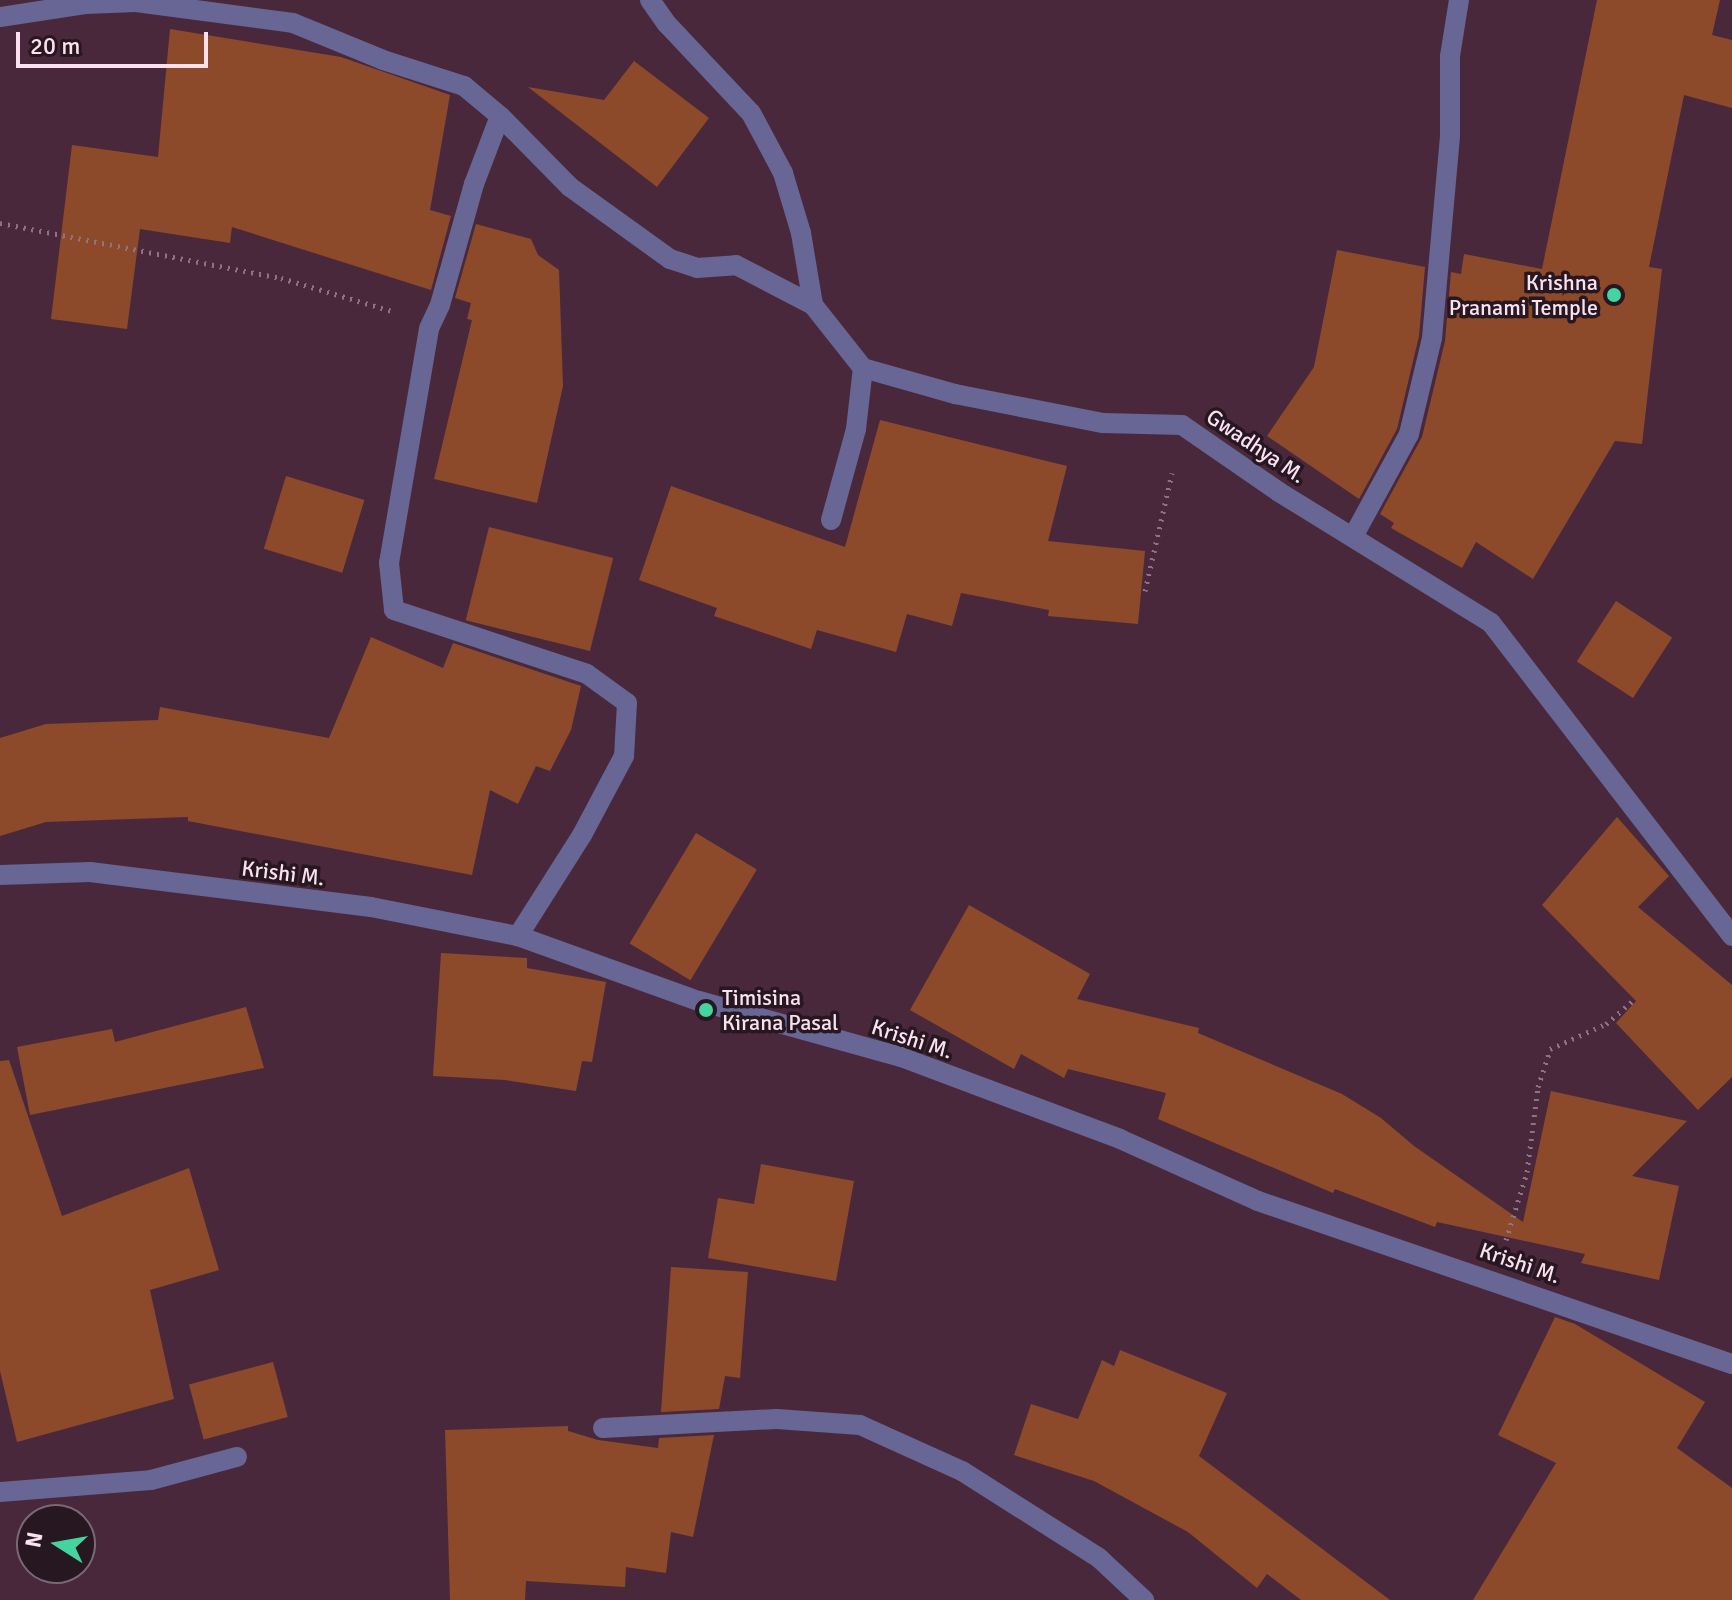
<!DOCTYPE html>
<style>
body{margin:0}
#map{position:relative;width:1732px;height:1600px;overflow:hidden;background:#4a283c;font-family:Signika,sans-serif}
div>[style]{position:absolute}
.building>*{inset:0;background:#8c4a2b;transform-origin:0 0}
.path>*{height:5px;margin-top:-2.5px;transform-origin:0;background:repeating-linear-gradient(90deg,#907383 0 2px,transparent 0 8px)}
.street>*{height:20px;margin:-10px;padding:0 10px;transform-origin:10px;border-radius:10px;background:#676694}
.dots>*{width:22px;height:22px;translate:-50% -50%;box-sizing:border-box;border:4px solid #261720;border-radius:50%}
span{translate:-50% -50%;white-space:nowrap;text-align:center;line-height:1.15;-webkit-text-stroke:7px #261720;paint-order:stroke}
.poi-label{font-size:22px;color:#f9e2ee}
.right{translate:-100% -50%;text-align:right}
.left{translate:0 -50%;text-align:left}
.street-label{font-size:22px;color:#f9e2ee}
.north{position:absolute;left:16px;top:1504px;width:80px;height:80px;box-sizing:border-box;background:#261720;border:2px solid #7a6872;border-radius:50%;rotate:281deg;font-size:22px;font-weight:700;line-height:32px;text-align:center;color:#f9e2ee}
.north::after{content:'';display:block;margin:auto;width:28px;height:36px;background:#43d4a0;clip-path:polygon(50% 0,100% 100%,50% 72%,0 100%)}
.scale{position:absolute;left:16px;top:32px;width:192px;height:36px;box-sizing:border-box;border:4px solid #f9e2ee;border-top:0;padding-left:10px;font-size:24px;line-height:28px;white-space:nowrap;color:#f9e2ee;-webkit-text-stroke:6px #261720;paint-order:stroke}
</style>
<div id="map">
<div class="building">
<i style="clip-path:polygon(1597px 0,1720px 0,1712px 35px,1732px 40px,1732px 108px,1684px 95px,1649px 267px,1662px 269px,1642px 444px,1615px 441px,1533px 579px,1476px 542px,1462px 568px,1391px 528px,1394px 523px,1380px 514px,1422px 437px,1445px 341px,1451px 272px,1461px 274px,1464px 254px,1542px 269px)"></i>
<i style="clip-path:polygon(170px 29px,341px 57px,450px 95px,430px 210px,451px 216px,431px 290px,232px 227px,230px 243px,140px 229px,127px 329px,51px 319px,72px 145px,158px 157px)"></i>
<i style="clip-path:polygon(634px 61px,709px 118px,657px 187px,528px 87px,604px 100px)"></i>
<i style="clip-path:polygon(476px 224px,531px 239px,538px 255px,559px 270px,563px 386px,537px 503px,434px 479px,472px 320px,467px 319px,471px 303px,455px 298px)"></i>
<i style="clip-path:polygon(1337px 250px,1425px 267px,1419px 336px,1397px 429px,1359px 499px,1267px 436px,1314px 367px)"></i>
<i style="clip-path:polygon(880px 420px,1067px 466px,1048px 541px,1145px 551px,1138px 624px,1048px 616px,1049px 610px,961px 593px,952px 626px,907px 614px,896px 652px,817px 630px,811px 649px,714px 616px,717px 608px,639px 580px,671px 486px,845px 547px)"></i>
<i style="left:286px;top:476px;width:82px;height:76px;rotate:17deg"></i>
<i style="left:489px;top:527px;width:128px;height:96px;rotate:14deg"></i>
<i style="left:1616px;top:601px;width:67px;height:72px;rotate:33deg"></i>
<i style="clip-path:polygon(371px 637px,443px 668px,453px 643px,581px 686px,571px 730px,550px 771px,536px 766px,518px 804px,490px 790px,472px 875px,188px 821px,188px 817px,46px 822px,0 836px,0 738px,46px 724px,158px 720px,160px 707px,329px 738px)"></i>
<i style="clip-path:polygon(1617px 817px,1669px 876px,1638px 907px,1732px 985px,1732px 1077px,1698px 1110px,1616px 1023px,1636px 1001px,1542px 905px)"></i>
<i style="left:696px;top:833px;width:71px;height:129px;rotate:31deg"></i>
<i style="clip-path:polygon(969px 905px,1090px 974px,1077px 999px,1199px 1028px,1198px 1033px,1342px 1094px,1381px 1118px,1414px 1146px,1523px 1222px,1551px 1091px,1687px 1121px,1632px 1176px,1679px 1186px,1659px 1280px,1581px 1263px,1585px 1254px,1437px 1222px,1435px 1227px,1335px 1189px,1333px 1193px,1158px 1119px,1166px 1093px,1068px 1069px,1064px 1078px,1021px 1054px,1014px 1069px,910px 1010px)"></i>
<i style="clip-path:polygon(441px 953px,527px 958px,527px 968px,606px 982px,592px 1062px,582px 1061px,576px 1091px,505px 1080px,433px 1076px)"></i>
<i style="clip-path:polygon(246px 1007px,264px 1068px,30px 1115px,17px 1047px,112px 1029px,115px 1042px)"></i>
<i style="clip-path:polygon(9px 1060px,62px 1216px,189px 1168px,219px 1270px,150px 1290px,174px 1399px,17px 1442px,0 1371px,0 1061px)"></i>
<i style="clip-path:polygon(761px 1164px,854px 1181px,836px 1281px,708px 1258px,718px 1198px,754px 1204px)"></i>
<i style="clip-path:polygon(671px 1267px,748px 1272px,740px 1378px,725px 1376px,719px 1409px,661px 1412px)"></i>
<i style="clip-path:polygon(1555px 1317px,1575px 1324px,1705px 1402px,1677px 1448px,1732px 1488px,1732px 1600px,1473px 1600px,1556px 1463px,1498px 1435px)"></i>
<i style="clip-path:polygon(1120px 1350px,1227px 1393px,1199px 1456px,1390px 1600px,1301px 1600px,1267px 1574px,1257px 1588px,1188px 1532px,1094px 1481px,1014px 1455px,1031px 1404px,1078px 1419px,1102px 1360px,1114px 1366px)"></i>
<i style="left:273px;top:1362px;width:57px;height:87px;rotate:75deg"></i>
<i style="clip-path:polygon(568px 1426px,568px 1431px,598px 1440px,658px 1448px,659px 1438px,714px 1435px,693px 1537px,671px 1532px,666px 1573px,626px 1567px,625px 1587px,526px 1581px,525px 1600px,450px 1600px,445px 1430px)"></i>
</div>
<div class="path">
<i style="left:0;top:223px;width:286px;rotate:11.1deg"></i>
<i style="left:281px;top:278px;width:116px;rotate:16.6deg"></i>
<i style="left:1145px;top:591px;width:121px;rotate:-77.1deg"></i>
<i style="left:1506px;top:1240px;width:71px;rotate:-72.8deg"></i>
<i style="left:1527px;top:1172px;width:86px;rotate:-82.6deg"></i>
<i style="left:1538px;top:1087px;width:40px;rotate:-72deg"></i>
<i style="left:1550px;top:1049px;width:61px;rotate:-24.1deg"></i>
<i style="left:1606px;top:1024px;width:38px;rotate:-41deg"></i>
</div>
<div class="street">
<i style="left:650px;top:0;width:29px;rotate:55deg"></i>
<i style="left:667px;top:24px;width:122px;rotate:46.7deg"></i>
<i style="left:751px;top:113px;width:68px;rotate:61.9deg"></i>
<i style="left:783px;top:173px;width:63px;rotate:73.3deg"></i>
<i style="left:801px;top:233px;width:73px;rotate:80.5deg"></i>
<i style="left:813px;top:305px;width:80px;rotate:51.6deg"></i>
<i style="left:863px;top:368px;width:96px;rotate:15.8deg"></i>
<i style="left:955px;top:394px;width:151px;rotate:11.1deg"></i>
<i style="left:1103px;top:423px;width:79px;rotate:1.5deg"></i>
<i style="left:1182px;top:425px;width:118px;rotate:34.6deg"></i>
<i style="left:1279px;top:492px;width:249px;rotate:31.7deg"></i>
<i style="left:1491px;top:623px;width:395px;rotate:52.4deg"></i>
<i style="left:0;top:17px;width:86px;rotate:-8.7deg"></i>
<i style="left:85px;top:4px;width:51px;rotate:-2.2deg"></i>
<i style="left:136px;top:2px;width:158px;rotate:7.6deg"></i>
<i style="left:293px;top:23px;width:97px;rotate:22.3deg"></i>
<i style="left:383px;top:60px;width:85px;rotate:17.8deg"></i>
<i style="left:464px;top:86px;width:47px;rotate:39.8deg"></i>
<i style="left:500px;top:116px;width:100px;rotate:45.4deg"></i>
<i style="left:570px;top:187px;width:123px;rotate:35.8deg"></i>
<i style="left:670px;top:259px;width:28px;rotate:18deg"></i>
<i style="left:697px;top:268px;width:39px;rotate:-4deg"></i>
<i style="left:736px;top:265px;width:87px;rotate:27.5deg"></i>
<i style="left:500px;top:116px;width:73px;rotate:110.9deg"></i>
<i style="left:474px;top:184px;width:126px;rotate:105.7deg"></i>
<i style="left:440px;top:305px;width:26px;rotate:115deg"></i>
<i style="left:429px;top:329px;width:237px;rotate:99.7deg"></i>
<i style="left:389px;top:563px;width:47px;rotate:83.9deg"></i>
<i style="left:394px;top:610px;width:203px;rotate:18.3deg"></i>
<i style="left:587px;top:674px;width:49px;rotate:35.9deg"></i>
<i style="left:627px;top:703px;width:53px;rotate:93.2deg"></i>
<i style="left:624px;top:756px;width:89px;rotate:118deg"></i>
<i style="left:582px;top:835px;width:120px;rotate:122.4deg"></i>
<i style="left:831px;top:520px;width:94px;rotate:-74.6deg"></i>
<i style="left:856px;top:429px;width:61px;rotate:-83.5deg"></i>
<i style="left:1354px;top:535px;width:115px;rotate:-61.4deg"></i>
<i style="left:1409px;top:434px;width:99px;rotate:-76.5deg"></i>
<i style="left:1432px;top:338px;width:204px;rotate:-84.9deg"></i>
<i style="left:1450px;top:135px;width:79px;rotate:-90deg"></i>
<i style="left:1450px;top:56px;width:57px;rotate:-80.9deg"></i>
<i style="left:0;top:875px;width:90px;rotate:-1.9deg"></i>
<i style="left:90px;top:872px;width:283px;rotate:7.1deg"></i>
<i style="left:371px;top:907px;width:150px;rotate:11.2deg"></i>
<i style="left:518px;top:936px;width:192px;rotate:19.8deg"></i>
<i style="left:699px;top:1001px;width:210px;rotate:15.5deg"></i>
<i style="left:901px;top:1057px;width:234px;rotate:20.5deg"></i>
<i style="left:1120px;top:1139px;width:151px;rotate:24.2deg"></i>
<i style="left:1258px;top:1201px;width:501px;rotate:18.98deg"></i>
<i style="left:603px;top:1428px;width:174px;rotate:-3deg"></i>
<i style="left:777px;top:1419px;width:83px;rotate:4.1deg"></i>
<i style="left:860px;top:1425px;width:112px;rotate:24.3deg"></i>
<i style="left:962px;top:1471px;width:162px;rotate:32.4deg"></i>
<i style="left:1099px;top:1558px;width:62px;rotate:43deg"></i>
<i style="left:0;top:1492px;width:151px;rotate:-4.5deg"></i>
<i style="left:151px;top:1480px;width:89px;rotate:-15deg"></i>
</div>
<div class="dots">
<i style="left:1614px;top:295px;background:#43d4a0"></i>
<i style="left:706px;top:1010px;background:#43d4a0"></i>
</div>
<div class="poi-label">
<span class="right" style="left:1598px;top:295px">Krishna<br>Pranami Temple</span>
<span class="left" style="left:722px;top:1010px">Timisina<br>Kirana Pasal</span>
</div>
<div class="street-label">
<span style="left:1256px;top:446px;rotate:34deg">Gwadhya M.</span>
<span style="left:283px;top:873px;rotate:7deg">Krishi M.</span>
<span style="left:912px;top:1039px;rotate:18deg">Krishi M.</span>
<span style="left:1520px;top:1263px;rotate:19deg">Krishi M.</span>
</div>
<div class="north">N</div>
<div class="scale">20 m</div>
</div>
